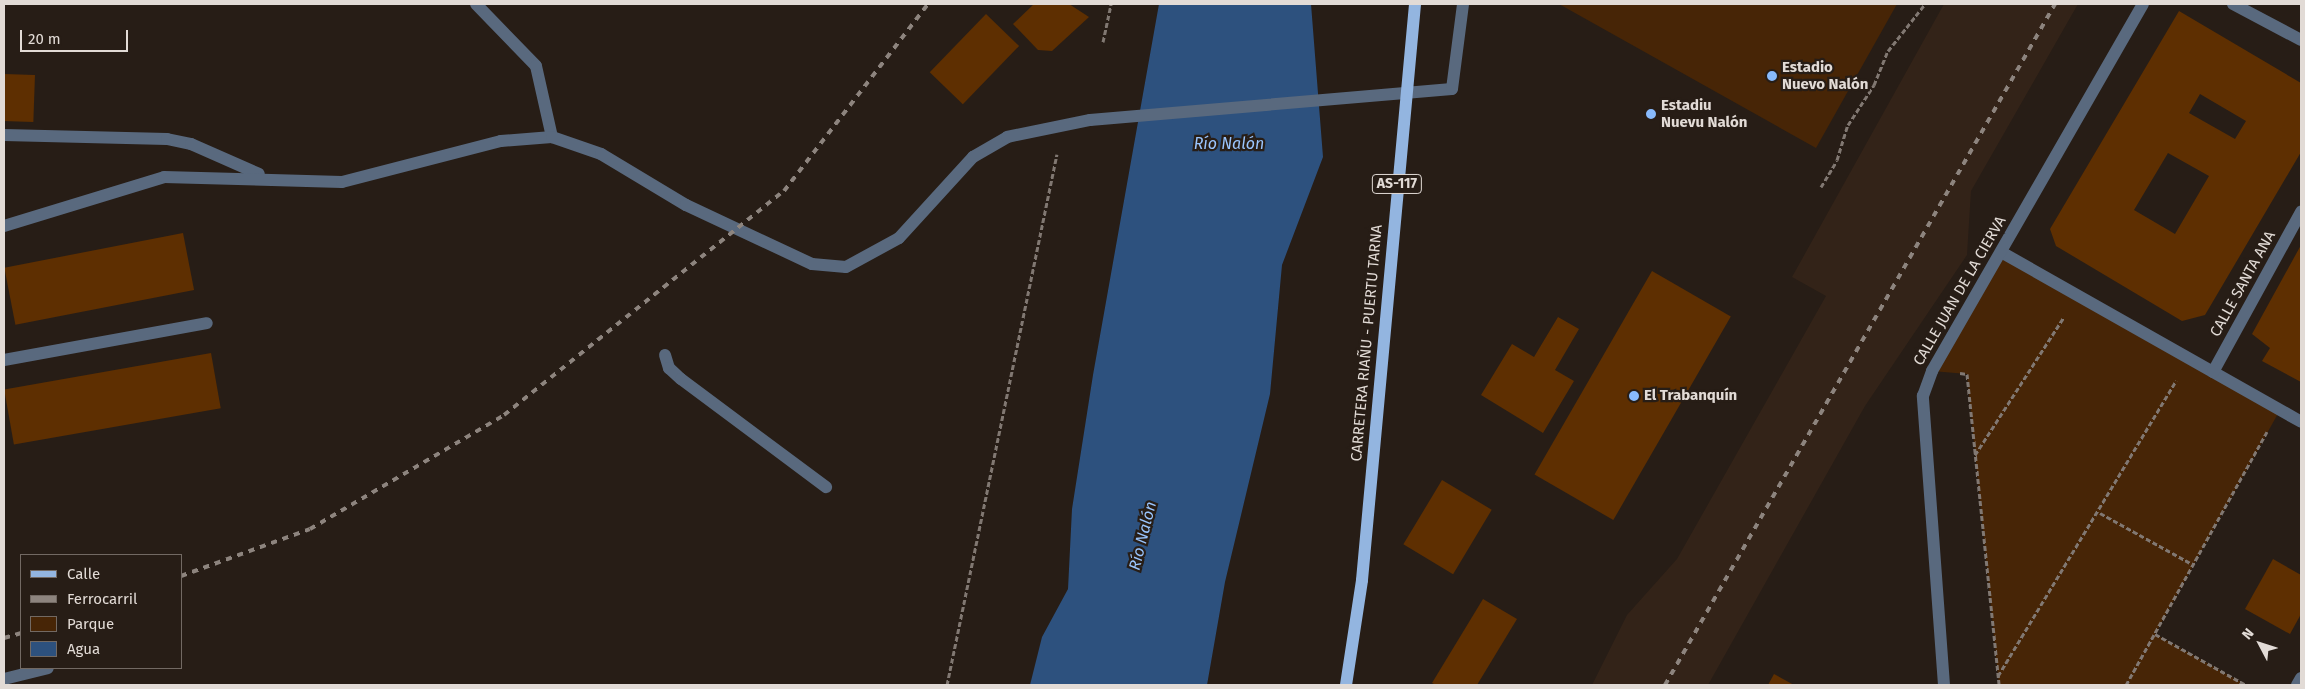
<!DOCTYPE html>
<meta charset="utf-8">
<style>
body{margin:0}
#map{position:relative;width:2305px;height:689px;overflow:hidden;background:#271d16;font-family:"Fira Sans",sans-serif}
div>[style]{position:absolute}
.built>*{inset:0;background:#332318}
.green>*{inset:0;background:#472506}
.water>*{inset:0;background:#2d517e}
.building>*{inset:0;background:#5e2f01;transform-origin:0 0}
.path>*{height:3px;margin-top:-1.5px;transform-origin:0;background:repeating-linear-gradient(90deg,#817872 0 5px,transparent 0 7.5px)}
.minor>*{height:12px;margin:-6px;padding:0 6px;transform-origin:6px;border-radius:6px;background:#59697e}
.major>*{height:12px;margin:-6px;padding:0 6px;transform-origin:6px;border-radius:6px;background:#93b5e0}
.rail>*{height:4px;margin-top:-2px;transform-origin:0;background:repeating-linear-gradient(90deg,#8d847e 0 6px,transparent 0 12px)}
.dots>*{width:14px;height:14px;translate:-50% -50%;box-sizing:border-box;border:2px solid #271d16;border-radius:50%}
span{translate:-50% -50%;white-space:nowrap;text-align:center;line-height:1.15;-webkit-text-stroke:4.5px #271d16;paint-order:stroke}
.shield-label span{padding:1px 4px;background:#271d16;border:1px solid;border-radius:4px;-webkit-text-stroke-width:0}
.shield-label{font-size:14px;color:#e2dbd6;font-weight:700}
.poi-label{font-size:15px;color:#e2dbd6;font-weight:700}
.left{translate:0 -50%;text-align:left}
.street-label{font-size:15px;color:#e2dbd6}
.water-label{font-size:16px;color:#9ac5fe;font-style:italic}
.frame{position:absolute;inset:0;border:5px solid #e2dbd6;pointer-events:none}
.legend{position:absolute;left:20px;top:554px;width:162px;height:115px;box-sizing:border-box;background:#271d16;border:1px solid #726963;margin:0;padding:6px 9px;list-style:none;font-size:15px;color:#e2dbd6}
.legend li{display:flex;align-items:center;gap:10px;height:25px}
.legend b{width:25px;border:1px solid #726963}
.north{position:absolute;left:2235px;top:619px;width:50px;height:50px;-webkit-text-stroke:4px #271d16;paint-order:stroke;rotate:310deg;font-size:14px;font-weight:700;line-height:20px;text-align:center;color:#e2dbd6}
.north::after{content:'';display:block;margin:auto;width:18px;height:22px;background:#e2dbd6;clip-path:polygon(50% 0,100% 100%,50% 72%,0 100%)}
.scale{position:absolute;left:20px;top:30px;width:108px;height:22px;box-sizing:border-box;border:2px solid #e2dbd6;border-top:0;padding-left:6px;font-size:15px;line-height:18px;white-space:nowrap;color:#e2dbd6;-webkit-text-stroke:4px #271d16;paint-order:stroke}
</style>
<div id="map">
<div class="built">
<i style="clip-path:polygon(1944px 4px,2078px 4px,1971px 191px,1967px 255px,1865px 406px,1708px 685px,1592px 685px,1627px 615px,1677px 559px,1826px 296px,1792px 277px)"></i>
</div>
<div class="green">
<i style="clip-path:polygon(1559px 4px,1897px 4px,1816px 148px)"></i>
<i style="clip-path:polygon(2001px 252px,2280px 410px,2155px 634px,2246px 685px,1999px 685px,1967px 374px,1932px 371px)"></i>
</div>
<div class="water">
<i style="clip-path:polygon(1159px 4px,1311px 4px,1323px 157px,1282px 265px,1270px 394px,1225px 582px,1207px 685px,1030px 685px,1042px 637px,1068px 589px,1072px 509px,1093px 375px)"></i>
</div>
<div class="building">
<i style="clip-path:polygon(1034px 4px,1069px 4px,1089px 17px,1052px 51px,1038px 50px,1013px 24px)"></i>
<i style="clip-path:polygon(evenodd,2179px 11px,2301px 83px,2301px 152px,2205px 315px,2182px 321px,2056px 246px,2050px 229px,2179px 11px,2200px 94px,2246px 121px,2235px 139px,2189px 113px,2200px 94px,2179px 11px,2168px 153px,2209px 176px,2175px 234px,2134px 210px,2168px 153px)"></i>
<i style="left:986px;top:14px;width:46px;height:81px;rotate:44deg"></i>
<i style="left:4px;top:74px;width:31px;height:47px;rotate:2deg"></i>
<i style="left:183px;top:233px;width:58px;height:182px;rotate:79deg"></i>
<i style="clip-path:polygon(2301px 245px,2301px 382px,2262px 361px,2270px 348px,2252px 334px)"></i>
<i style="left:1652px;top:271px;width:91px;height:235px;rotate:30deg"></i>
<i style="clip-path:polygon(1558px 317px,1579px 329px,1555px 370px,1574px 381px,1543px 433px,1481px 395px,1512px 344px,1534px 357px)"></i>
<i style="left:211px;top:353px;width:56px;height:210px;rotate:80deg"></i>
<i style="left:1442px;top:480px;width:58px;height:75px;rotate:31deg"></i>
<i style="clip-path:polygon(2273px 559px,2301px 575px,2301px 614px,2290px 634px,2245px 609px)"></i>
<i style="clip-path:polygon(1483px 599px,1517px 619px,1477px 685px,1436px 685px,1432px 683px)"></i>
<i style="clip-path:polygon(1774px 674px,1794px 685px,1768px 685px)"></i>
</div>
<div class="path">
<i style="left:1103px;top:42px;width:39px;rotate:-78deg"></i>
<i style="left:1821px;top:187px;width:31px;rotate:-59deg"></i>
<i style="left:1837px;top:160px;width:37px;rotate:-73deg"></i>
<i style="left:1848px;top:125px;width:48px;rotate:-57deg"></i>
<i style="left:1874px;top:85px;width:37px;rotate:-68deg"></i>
<i style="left:1888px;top:51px;width:60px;rotate:-51.8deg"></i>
<i style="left:1960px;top:373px;width:7px;rotate:8deg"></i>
<i style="left:1967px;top:374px;width:313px;rotate:84.1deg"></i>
<i style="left:1975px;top:455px;width:164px;rotate:-57.2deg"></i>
<i style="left:2100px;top:513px;width:107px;rotate:29deg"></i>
<i style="left:2155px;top:634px;width:104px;rotate:29.3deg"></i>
<i style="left:1998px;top:676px;width:345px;rotate:-58.9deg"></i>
<i style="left:947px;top:685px;width:542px;rotate:-78.3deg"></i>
<i style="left:2126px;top:685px;width:290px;rotate:-60.9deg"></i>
</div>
<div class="minor">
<i style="left:476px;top:4px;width:86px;rotate:45.9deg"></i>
<i style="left:536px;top:66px;width:73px;rotate:77.3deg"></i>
<i style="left:2233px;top:4px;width:77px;rotate:27.9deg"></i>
<i style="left:4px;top:135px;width:163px;rotate:1.4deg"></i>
<i style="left:167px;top:139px;width:25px;rotate:12deg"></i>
<i style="left:191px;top:144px;width:74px;rotate:23.8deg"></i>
<i style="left:4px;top:226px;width:167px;rotate:-17deg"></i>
<i style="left:164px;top:177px;width:178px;rotate:1.6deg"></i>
<i style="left:342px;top:182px;width:164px;rotate:-14.5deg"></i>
<i style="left:501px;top:141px;width:51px;rotate:-4.5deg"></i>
<i style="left:552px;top:137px;width:52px;rotate:19.1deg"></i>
<i style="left:601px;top:154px;width:99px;rotate:31deg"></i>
<i style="left:686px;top:205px;width:139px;rotate:25.1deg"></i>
<i style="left:812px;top:264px;width:34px;rotate:5deg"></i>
<i style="left:846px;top:267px;width:60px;rotate:-28.7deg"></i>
<i style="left:899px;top:238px;width:110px;rotate:-47.6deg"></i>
<i style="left:973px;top:157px;width:39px;rotate:-30deg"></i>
<i style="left:1007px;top:137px;width:85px;rotate:-11.6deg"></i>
<i style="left:1090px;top:120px;width:363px;rotate:-4.9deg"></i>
<i style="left:1452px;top:89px;width:86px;rotate:-82.6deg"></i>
<i style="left:2001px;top:252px;width:345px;rotate:29.5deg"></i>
<i style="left:665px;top:355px;width:14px;rotate:73deg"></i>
<i style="left:669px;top:368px;width:16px;rotate:43deg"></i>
<i style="left:681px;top:379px;width:181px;rotate:36.7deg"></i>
<i style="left:4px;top:360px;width:206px;rotate:-10.3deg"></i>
<i style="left:2213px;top:372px;width:183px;rotate:-61.2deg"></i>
<i style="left:4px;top:679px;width:45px;rotate:-14deg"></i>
<i style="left:1944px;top:685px;width:290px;rotate:-94.2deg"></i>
<i style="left:1923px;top:396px;width:27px;rotate:-70deg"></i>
<i style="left:1932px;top:371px;width:423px;rotate:-60.1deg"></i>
<i style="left:2297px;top:685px;width:8px;rotate:-60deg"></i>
</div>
<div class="major">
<i style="left:1346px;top:685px;width:106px;rotate:-81.3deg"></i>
<i style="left:1362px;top:580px;width:578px;rotate:-84.74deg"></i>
</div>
<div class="rail">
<i style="left:181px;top:576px;width:137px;rotate:-20deg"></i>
<i style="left:310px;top:529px;width:225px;rotate:-30.4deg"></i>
<i style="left:504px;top:415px;width:359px;rotate:-38.7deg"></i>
<i style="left:784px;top:191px;width:236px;rotate:-52.4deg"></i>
<i style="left:4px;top:638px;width:18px;rotate:-16deg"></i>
<i style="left:1665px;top:685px;width:785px;rotate:-60.2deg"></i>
</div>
<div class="dots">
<i style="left:1772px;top:76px;background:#88bafc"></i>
<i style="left:1651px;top:114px;background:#88bafc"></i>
<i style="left:1634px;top:396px;background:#88bafc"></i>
</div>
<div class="shield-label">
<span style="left:1397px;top:184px">AS-117</span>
</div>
<div class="poi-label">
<span class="left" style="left:1782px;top:76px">Estadio<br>Nuevo Nalón</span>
<span class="left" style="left:1661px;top:114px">Estadiu<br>Nuevu Nalón</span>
<span class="left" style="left:1644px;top:396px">El Trabanquín</span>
</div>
<div class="street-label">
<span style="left:2243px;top:284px;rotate:-61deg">CALLE SANTA ANA</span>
<span style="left:1960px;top:291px;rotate:-60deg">CALLE JUAN DE LA CIERVA</span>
<span style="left:1367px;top:343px;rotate:-85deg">CARRETERA RIAÑU - PUERTU TARNA</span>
</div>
<div class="water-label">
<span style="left:1229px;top:144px">Río Nalón</span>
<span style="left:1143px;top:536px;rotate:-76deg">Río Nalón</span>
</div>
<div class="frame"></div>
<ul class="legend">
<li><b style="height:6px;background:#93b5e0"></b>Calle</li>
<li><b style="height:6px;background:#8d847e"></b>Ferrocarril</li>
<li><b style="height:14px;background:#472506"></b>Parque</li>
<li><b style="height:14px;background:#2d517e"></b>Agua</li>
</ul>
<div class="north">N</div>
<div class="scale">20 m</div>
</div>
